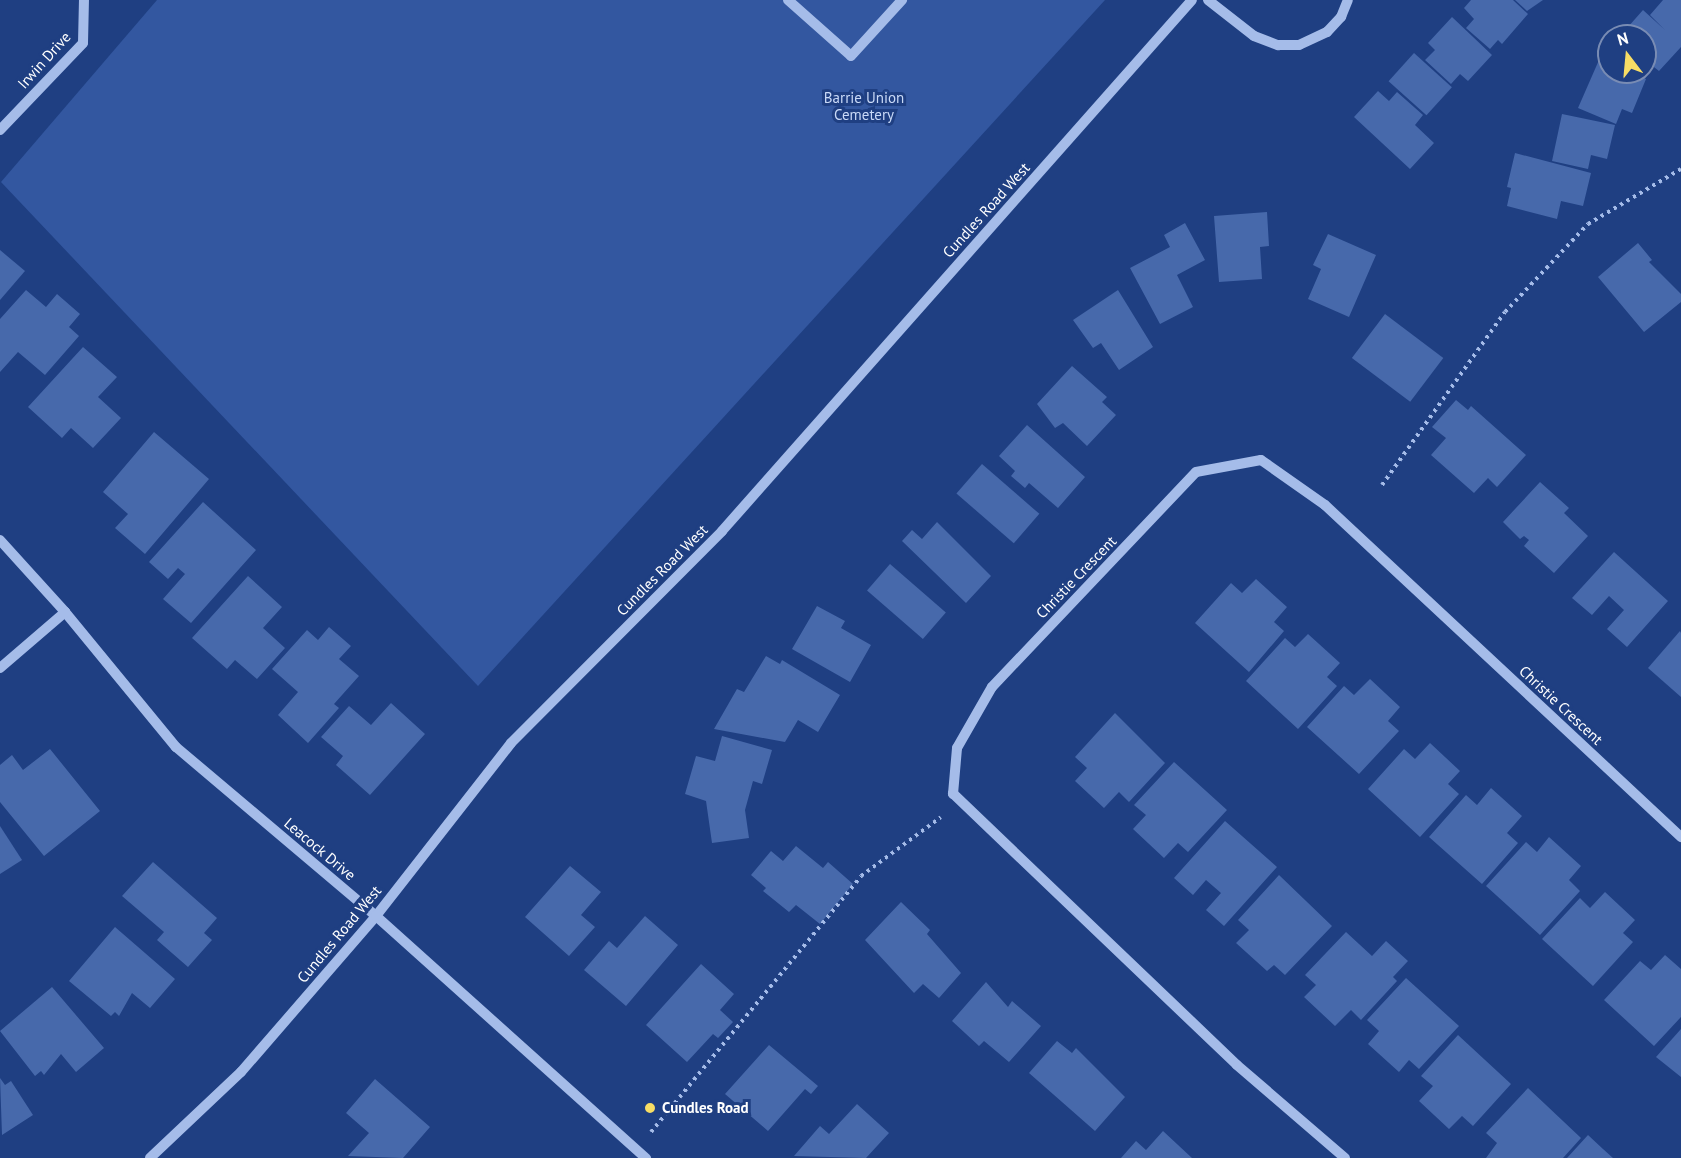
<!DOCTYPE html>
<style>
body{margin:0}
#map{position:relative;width:1681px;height:1158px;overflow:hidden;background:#1f3f82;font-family:"PT Sans",sans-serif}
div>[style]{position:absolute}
.green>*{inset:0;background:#3357a0}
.building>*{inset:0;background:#4769ab;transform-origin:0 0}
.path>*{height:4px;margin-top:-2px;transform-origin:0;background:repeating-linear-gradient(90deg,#a5bce9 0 3px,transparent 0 7.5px)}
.minor>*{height:10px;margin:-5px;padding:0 5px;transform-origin:5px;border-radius:5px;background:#a5bce9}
.dots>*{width:16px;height:16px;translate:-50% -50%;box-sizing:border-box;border:3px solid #1f3f82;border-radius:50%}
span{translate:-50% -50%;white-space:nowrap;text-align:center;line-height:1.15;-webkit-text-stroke:6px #1f3f82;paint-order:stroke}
.street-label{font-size:15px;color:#fff}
.park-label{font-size:15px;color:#c9d9f7}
.poi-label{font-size:15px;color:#fff;font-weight:700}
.left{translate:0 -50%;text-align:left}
.north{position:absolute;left:1597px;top:24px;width:60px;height:60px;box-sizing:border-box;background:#1f3f82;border:2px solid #798cb4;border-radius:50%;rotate:344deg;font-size:16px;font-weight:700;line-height:24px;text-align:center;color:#fff}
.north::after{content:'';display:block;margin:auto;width:21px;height:27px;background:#f7dd65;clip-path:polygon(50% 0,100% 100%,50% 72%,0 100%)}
</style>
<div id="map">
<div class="green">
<i style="clip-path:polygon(157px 0,1105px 0,478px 686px,1px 182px)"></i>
</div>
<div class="building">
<i style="clip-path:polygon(1471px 0,1513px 0,1528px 14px,1502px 44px,1498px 40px,1490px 49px,1466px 28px,1474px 19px,1464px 8px)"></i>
<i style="clip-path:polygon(1515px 0,1543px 0,1527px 11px)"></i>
<i style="clip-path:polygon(1663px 0,1681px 0,1681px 47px,1659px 71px,1645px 60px,1645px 36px,1620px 36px,1643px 10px,1665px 30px,1650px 15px)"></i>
<i style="clip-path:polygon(1452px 17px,1492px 55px,1468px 81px,1460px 74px,1451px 84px,1425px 60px,1435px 50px,1428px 43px)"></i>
<i style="clip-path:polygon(1609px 49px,1609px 62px,1601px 58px)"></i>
<i style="left:1414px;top:53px;width:51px;height:38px;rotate:42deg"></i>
<i style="clip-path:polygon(1599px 60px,1609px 64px,1609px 72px,1634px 72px,1646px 79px,1632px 113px,1622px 109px,1616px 124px,1578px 108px)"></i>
<i style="clip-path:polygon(1378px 91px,1389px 101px,1397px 92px,1423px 115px,1415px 125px,1434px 143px,1410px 169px,1354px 117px)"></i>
<i style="clip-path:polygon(1562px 114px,1615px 125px,1607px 159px,1591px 155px,1588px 169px,1552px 161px)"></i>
<i style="clip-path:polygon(1515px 153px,1591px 173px,1583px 206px,1561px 201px,1557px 219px,1507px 206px,1511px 188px,1507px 187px)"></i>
<i style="clip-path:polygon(1267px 212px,1269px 246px,1260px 247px,1262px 279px,1219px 282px,1214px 216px)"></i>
<i style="clip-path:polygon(1185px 223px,1205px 260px,1177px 275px,1193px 307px,1160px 324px,1130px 268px,1170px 247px,1164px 235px)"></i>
<i style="clip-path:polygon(1328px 234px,1376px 255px,1349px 317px,1308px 299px,1321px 269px,1313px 265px)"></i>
<i style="clip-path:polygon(1638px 243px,1652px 260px,1649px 262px,1681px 294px,1681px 302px,1644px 332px,1598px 277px)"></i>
<i style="clip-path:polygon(0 250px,25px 271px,0 300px)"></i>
<i style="clip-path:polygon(26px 290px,46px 307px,57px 294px,80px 314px,69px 327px,79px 336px,45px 375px,18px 352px,0 372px,0 319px)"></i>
<i style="clip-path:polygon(1118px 290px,1153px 347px,1119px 370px,1101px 343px,1093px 348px,1073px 320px)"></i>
<i style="left:1385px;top:314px;width:73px;height:55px;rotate:37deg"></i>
<i style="clip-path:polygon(83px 347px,117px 377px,98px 397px,121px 418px,93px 448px,71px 428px,62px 438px,28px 407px)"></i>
<i style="clip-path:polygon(1072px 366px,1107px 397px,1102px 402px,1116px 415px,1087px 446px,1063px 423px,1055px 428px,1037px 404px)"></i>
<i style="clip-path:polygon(1456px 400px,1468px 410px,1471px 406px,1526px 455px,1497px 487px,1488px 478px,1474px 493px,1431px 455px,1446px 438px,1432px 427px)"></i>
<i style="clip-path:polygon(1027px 425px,1085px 477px,1058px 508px,1029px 483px,1025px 488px,1011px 476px,1015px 471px,999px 456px)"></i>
<i style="clip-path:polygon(154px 432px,209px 479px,145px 554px,115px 528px,128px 514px,103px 492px)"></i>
<i style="left:982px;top:464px;width:76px;height:39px;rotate:41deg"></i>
<i style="clip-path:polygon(1540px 482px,1569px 508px,1564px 513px,1588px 536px,1554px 573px,1524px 546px,1529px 540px,1524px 536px,1520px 539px,1503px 522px)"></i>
<i style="clip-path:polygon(203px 502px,256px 550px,191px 623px,163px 599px,185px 574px,178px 568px,168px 579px,149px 562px)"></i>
<i style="clip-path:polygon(937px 522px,991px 576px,966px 603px,902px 541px,912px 530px,922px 539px)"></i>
<i style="clip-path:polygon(1614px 552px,1668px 601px,1627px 647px,1607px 629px,1624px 610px,1609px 596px,1592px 615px,1572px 598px)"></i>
<i style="left:890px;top:564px;width:74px;height:35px;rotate:41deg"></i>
<i style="clip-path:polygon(248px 576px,282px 607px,263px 628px,285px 648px,257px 679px,235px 660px,227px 669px,192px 638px)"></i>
<i style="clip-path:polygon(1256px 579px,1287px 607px,1274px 622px,1284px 631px,1249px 672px,1195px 623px,1231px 583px,1242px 593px)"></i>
<i style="clip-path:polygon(817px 606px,845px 621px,841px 628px,871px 645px,850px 682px,792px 649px)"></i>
<i style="clip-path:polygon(329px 627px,351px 646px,339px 659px,359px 676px,334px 704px,339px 708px,308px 743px,278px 715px,298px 692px,272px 669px,307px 630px,318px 640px)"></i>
<i style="clip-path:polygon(1680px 631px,1681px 633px,1681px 697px,1648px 668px)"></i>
<i style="clip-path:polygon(1308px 634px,1340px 663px,1327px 677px,1337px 686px,1298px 729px,1246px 681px,1285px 638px,1295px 647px)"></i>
<i style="clip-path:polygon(766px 656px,780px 664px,782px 660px,840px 695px,818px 732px,798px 720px,785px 742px,714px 729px,737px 689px,744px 692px)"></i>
<i style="clip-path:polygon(1370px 679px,1400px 707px,1388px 721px,1399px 731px,1359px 774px,1307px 727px,1344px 686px,1354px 695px)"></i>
<i style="clip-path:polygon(391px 703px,425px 734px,370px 795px,336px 765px,343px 756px,321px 737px,349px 706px,371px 725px)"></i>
<i style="clip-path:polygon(1115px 713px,1165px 763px,1129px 802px,1119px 792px,1104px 808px,1075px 781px,1087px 768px,1075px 757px)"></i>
<i style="clip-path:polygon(722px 736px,772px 750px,762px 784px,753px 781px,745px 810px,749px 838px,712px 843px,706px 801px,685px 794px,696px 756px,715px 761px)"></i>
<i style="clip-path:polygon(1430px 743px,1460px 771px,1448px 784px,1459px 794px,1420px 837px,1368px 789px,1404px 749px,1415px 759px)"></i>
<i style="clip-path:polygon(50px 749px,100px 811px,44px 856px,0 802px,0 765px,12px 755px,23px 770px)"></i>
<i style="clip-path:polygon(1174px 762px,1227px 810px,1188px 852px,1178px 843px,1164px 858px,1133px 829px,1146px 815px,1134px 805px)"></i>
<i style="clip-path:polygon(1491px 788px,1522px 816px,1507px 833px,1518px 843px,1482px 884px,1429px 837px,1466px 795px,1477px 805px)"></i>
<i style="clip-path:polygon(1225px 821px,1277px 867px,1224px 926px,1206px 910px,1221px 893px,1206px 880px,1193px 895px,1174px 878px)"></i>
<i style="clip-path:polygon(0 826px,22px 860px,0 874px)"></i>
<i style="clip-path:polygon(1549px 837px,1581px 866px,1569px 880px,1580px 891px,1540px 935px,1486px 886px,1526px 842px,1537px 852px)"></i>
<i style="clip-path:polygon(796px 846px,823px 868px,828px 862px,853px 884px,820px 924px,796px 905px,789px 912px,763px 891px,766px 888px,751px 875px,771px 851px,783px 861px)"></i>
<i style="clip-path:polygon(153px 862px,217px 918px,204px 933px,212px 940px,188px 967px,157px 940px,164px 932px,122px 896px)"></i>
<i style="clip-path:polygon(570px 866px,601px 892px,581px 915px,595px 927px,569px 956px,525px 917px)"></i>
<i style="clip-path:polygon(1279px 875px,1332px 926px,1285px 975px,1274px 965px,1267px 971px,1236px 943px,1249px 930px,1238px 920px)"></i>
<i style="clip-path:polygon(1605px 892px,1635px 920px,1623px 933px,1633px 942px,1593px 986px,1542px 939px,1580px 898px,1590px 908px)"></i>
<i style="clip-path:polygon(901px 902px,930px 930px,927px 934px,961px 973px,939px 998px,923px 984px,914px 993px,865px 940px)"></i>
<i style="clip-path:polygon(645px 916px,678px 945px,626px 1006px,584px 970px,609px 941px,617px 948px)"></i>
<i style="clip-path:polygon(115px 927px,175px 979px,150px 1008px,132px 993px,119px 1016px,115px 1012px,111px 1016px,69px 981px)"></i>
<i style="clip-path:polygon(1346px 932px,1372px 956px,1386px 941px,1408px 961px,1393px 977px,1397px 981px,1361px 1020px,1351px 1010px,1335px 1026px,1304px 997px,1316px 985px,1305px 975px)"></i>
<i style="clip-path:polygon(1665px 955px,1681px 969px,1681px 1017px,1654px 1046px,1604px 1000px,1640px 961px,1651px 970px)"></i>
<i style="clip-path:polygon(701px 964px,734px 994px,720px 1010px,733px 1022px,718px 1038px,713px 1034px,687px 1062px,646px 1025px)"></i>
<i style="clip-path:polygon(1406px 978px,1459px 1026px,1419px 1069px,1409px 1060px,1399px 1072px,1368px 1044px,1379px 1031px,1367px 1020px)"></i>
<i style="clip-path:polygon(986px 982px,1008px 1007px,1012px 1001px,1041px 1026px,1009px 1062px,984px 1041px,979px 1046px,952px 1021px)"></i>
<i style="clip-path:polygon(52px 987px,104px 1048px,76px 1072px,61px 1054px,44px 1075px,41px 1071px,35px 1076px,0 1031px)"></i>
<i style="clip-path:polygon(1681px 1029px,1681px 1077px,1656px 1057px)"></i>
<i style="clip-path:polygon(1458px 1035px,1511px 1084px,1473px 1126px,1462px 1116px,1449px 1129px,1419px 1101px,1433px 1086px,1421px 1076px)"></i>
<i style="clip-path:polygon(1057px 1041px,1072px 1053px,1076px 1048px,1125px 1097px,1095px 1131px,1029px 1073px)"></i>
<i style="clip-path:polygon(769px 1045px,818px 1086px,811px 1094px,805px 1089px,768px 1131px,725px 1094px)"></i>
<i style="clip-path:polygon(0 1078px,5px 1085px,11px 1081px,33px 1115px,2px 1135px)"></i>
<i style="clip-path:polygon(375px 1079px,430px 1127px,403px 1158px,348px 1156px,369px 1133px,346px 1113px)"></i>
<i style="clip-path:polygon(1528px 1088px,1581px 1138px,1563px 1158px,1486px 1158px,1497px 1143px,1486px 1133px)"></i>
<i style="clip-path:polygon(857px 1104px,889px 1133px,866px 1158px,794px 1156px,820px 1126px,829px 1134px)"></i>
<i style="clip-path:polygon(1163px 1131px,1192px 1158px,1121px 1158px,1136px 1141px,1146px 1150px)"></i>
<i style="clip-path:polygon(1588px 1135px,1603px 1149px,1613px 1158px,1567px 1158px)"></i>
</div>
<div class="path">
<i style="left:1382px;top:485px;width:212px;rotate:-54.6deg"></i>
<i style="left:1505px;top:312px;width:121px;rotate:-46.7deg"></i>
<i style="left:1588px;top:224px;width:108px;rotate:-30.6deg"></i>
<i style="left:651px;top:1132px;width:331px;rotate:-50.6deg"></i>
<i style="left:861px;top:876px;width:99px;rotate:-36.4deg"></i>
</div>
<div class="minor">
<i style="left:788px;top:0;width:84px;rotate:41.6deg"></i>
<i style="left:851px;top:56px;width:76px;rotate:-47.7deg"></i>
<i style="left:1208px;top:0;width:58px;rotate:38deg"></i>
<i style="left:1254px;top:36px;width:26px;rotate:21deg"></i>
<i style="left:1278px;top:45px;width:21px"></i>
<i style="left:1299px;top:45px;width:31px;rotate:-25deg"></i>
<i style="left:1327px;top:32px;width:21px;rotate:-47deg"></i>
<i style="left:1341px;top:17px;width:18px;rotate:-68deg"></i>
<i style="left:0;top:130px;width:120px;rotate:-46.3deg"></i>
<i style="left:83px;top:43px;width:43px;rotate:-88.7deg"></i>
<i style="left:0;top:540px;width:97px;rotate:47.9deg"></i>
<i style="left:65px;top:612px;width:175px;rotate:50.6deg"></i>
<i style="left:176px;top:747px;width:262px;rotate:40.2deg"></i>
<i style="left:376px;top:916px;width:363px;rotate:41.9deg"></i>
<i style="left:0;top:668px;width:86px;rotate:-40.7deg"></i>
<i style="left:150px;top:1158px;width:125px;rotate:-43.4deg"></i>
<i style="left:241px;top:1072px;width:206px;rotate:-49.1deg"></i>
<i style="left:376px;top:916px;width:219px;rotate:-52deg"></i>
<i style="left:511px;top:743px;width:299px;rotate:-45.1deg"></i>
<i style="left:722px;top:531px;width:709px;rotate:-48.49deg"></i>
<i style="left:1345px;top:1158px;width:143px;rotate:-139.3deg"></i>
<i style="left:1237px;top:1065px;width:393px;rotate:-136.3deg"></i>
<i style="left:953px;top:794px;width:46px;rotate:-85deg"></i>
<i style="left:957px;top:748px;width:70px;rotate:-60.2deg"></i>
<i style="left:992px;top:687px;width:296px;rotate:-46.5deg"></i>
<i style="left:1196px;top:472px;width:66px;rotate:-10.5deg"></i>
<i style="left:1261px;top:460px;width:78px;rotate:35.1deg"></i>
<i style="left:1325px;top:505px;width:487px;rotate:43deg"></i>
</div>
<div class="dots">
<i style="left:650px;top:1108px;background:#f7dd65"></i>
</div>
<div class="street-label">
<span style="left:44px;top:60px;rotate:-48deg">Irwin Drive</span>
<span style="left:986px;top:210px;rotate:-48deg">Cundles Road West</span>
<span style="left:662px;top:570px;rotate:-45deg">Cundles Road West</span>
<span style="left:1076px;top:577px;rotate:-46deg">Christie Crescent</span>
<span style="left:1561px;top:705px;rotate:43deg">Christie Crescent</span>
<span style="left:320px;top:849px;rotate:40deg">Leacock Drive</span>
<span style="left:339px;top:934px;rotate:-50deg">Cundles Road West</span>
</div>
<div class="park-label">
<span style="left:864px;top:106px">Barrie Union<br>Cemetery</span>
</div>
<div class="poi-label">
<span class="left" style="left:662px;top:1108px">Cundles Road</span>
</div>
<div class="north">N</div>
</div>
